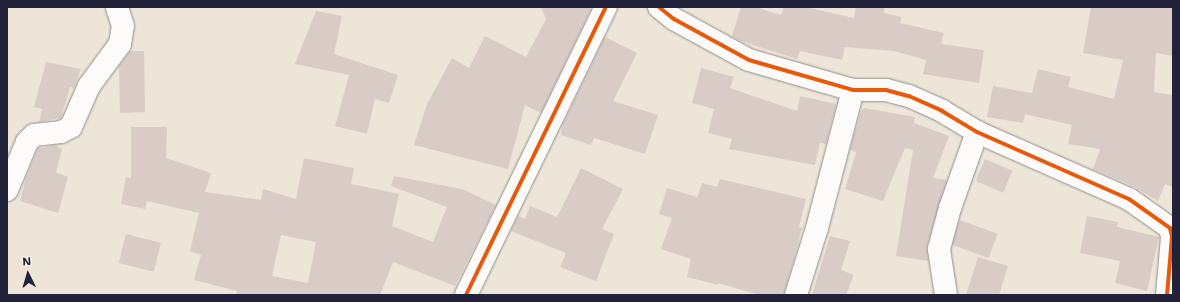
<!DOCTYPE html>
<style>
body{margin:0}
#map{position:relative;width:1180px;height:302px;overflow:hidden;background:#ede5d8;font-family:"Shantell Sans",sans-serif}
div>[style]{position:absolute}
.building>*{inset:0;background:#d9ccc6;transform-origin:0 0}
.roads{filter:drop-shadow(0 0 1px #918d8a) drop-shadow(0 0 1px #918d8a)}
.minor>*{height:22px;margin:-11px;padding:0 11px;transform-origin:11px;border-radius:11px;background:#fcfbf9}
.cycleway>*{height:4px;margin:-2px;padding:0 2px;transform-origin:2px;border-radius:2px;background:#e8590c}
span{translate:-50% -50%;white-space:nowrap;text-align:center;line-height:1.15;-webkit-text-stroke:4px #f7f3e8;paint-order:stroke}
.frame{position:absolute;inset:0;border:8px solid #22223b;pointer-events:none}
.north{position:absolute;left:8px;top:254px;width:40px;height:40px;-webkit-text-stroke:3px #f7f3e8;paint-order:stroke;rotate:355deg;font-size:11px;font-weight:700;line-height:16px;text-align:center;color:#22223b}
.north::after{content:'';display:block;margin:auto;width:14px;height:18px;background:#22223b;clip-path:polygon(50% 0,100% 100%,50% 72%,0 100%)}
</style>
<div id="map">
<div class="building">
<i style="clip-path:polygon(541px 7px,592px 7px,541px 113px,525px 105px,508px 169px,414px 145px,427px 104px,452px 58px,469px 68px,485px 36px,526px 57px,546px 19px)"></i>
<i style="clip-path:polygon(741px 7px,755px 7px,781px 15px,784px 7px,805px 7px,854px 18px,856px 7px,884px 7px,884px 13px,902px 17px,900px 23px,944px 33px,941px 44px,984px 50px,979px 83px,923px 74px,926px 60px,894px 51px,845px 47px,842px 60px,800px 51px,797px 59px,741px 41px,732px 36px)"></i>
<i style="clip-path:polygon(1091px 7px,1173px 7px,1173px 56px,1156px 53px,1154px 92px,1173px 95px,1173px 187px,1165px 184px,1158px 201px,1133px 186px,1093px 169px,1100px 149px,1068px 144px,1072px 125px,1025px 114px,1023px 123px,987px 117px,993px 86px,1032px 93px,1038px 69px,1071px 77px,1068px 87px,1114px 99px,1123px 60px,1083px 53px)"></i>
<i style="clip-path:polygon(316px 11px,342px 16px,334px 54px,398px 75px,389px 103px,375px 99px,367px 134px,335px 126px,349px 75px,295px 64px)"></i>
<i style="clip-path:polygon(605px 37px,637px 53px,613px 101px,658px 115px,645px 154px,594px 138px,591px 145px,561px 135px,563px 124px)"></i>
<i style="clip-path:polygon(130px 51px,144px 51px,145px 112px,120px 113px,119px 66px)"></i>
<i style="clip-path:polygon(46px 62px,81px 69px,74px 88px,70px 87px,61px 118px,39px 122px,42px 109px,34px 107px)"></i>
<i style="clip-path:polygon(701px 68px,734px 77px,730px 88px,797px 111px,800px 96px,836px 104px,826px 144px,820px 143px,815px 165px,729px 149px,732px 139px,708px 133px,714px 109px,692px 103px)"></i>
<i style="clip-path:polygon(864px 108px,915px 117px,914px 123px,949px 136px,933px 178px,947px 180px,927px 246px,928px 261px,896px 256px,913px 150px,905px 148px,883px 201px,845px 189px,856px 152px,850px 150px,861px 111px)"></i>
<i style="clip-path:polygon(evenodd,131px 127px,167px 127px,166px 158px,211px 173px,205px 192px,261px 200px,263px 189px,296px 199px,304px 158px,354px 168px,351px 184px,399px 194px,392px 226px,433px 242px,447px 207px,391px 186px,394px 176px,462px 189px,496px 205px,455px 286px,393px 262px,380px 295px,236px 295px,237px 291px,194px 280px,201px 255px,190px 251px,199px 213px,147px 201px,145px 209px,121px 204px,126px 177px,131px 178px,131px 127px,281px 235px,316px 242px,308px 283px,272px 276px,281px 235px)"></i>
<i style="clip-path:polygon(55px 145px,62px 149px,56px 172px,68px 177px,58px 213px,20px 201px,26px 178px,38px 149px)"></i>
<i style="left:985px;top:159px;width:30px;height:24px;rotate:23deg"></i>
<i style="clip-path:polygon(581px 168px,623px 189px,602px 229px,614px 234px,596px 281px,560px 267px,566px 253px,511px 231px,518px 216px,525px 219px,530px 206px,557px 217px)"></i>
<i style="clip-path:polygon(720px 179px,806px 199px,799px 227px,802px 228px,796px 252px,784px 295px,759px 295px,718px 283px,718px 285px,687px 277px,691px 259px,661px 249px,672px 218px,659px 214px,667px 188px,697px 197px,702px 183px,717px 187px)"></i>
<i style="clip-path:polygon(1087px 216px,1118px 222px,1117px 227px,1159px 237px,1147px 291px,1115px 283px,1120px 261px,1080px 253px)"></i>
<i style="left:960px;top:220px;width:40px;height:26px;rotate:20deg"></i>
<i style="left:126px;top:234px;width:36px;height:30px;rotate:14deg"></i>
<i style="clip-path:polygon(830px 236px,850px 241px,841px 270px,854px 275px,846px 295px,812px 295px)"></i>
<i style="clip-path:polygon(978px 257px,1008px 266px,999px 295px,966px 295px)"></i>
</div>
<div class="roads">
<div class="minor">
<i style="left:659px;top:7px;width:19px;rotate:39deg"></i>
<i style="left:674px;top:19px;width:85px;rotate:28.7deg"></i>
<i style="left:749px;top:60px;width:108px;rotate:16.1deg"></i>
<i style="left:853px;top:90px;width:33px"></i>
<i style="left:886px;top:90px;width:24px;rotate:15deg"></i>
<i style="left:909px;top:96px;width:36px;rotate:24deg"></i>
<i style="left:942px;top:111px;width:41px;rotate:31deg"></i>
<i style="left:977px;top:132px;width:166px;rotate:23.8deg"></i>
<i style="left:1129px;top:199px;width:50px;rotate:35.3deg"></i>
<i style="left:1170px;top:228px;width:9px;rotate:77deg"></i>
<i style="left:1172px;top:237px;width:58px;rotate:94.9deg"></i>
<i style="left:7px;top:190px;width:52px;rotate:-67.4deg"></i>
<i style="left:27px;top:142px;width:10px;rotate:-45deg"></i>
<i style="left:34px;top:135px;width:27px;rotate:-6deg"></i>
<i style="left:61px;top:132px;width:11px;rotate:-27deg"></i>
<i style="left:71px;top:127px;width:45px;rotate:-66.3deg"></i>
<i style="left:89px;top:86px;width:52px;rotate:-53.6deg"></i>
<i style="left:120px;top:44px;width:18px;rotate:-81deg"></i>
<i style="left:123px;top:26px;width:20px;rotate:-108deg"></i>
<i style="left:466px;top:295px;width:320px;rotate:-64.1deg"></i>
<i style="left:796px;top:295px;width:70px;rotate:-72.6deg"></i>
<i style="left:817px;top:228px;width:143px;rotate:-75.4deg"></i>
<i style="left:946px;top:295px;width:47px;rotate:-98.7deg"></i>
<i style="left:939px;top:249px;width:42px;rotate:-75deg"></i>
<i style="left:950px;top:208px;width:81px;rotate:-70.4deg"></i>
</div>
</div>
<div class="cycleway">
<i style="left:659px;top:7px;width:19px;rotate:39deg"></i>
<i style="left:674px;top:19px;width:85px;rotate:28.7deg"></i>
<i style="left:749px;top:60px;width:108px;rotate:16.1deg"></i>
<i style="left:853px;top:90px;width:33px"></i>
<i style="left:886px;top:90px;width:24px;rotate:15deg"></i>
<i style="left:909px;top:96px;width:36px;rotate:24deg"></i>
<i style="left:942px;top:111px;width:41px;rotate:31deg"></i>
<i style="left:977px;top:132px;width:166px;rotate:23.8deg"></i>
<i style="left:1129px;top:199px;width:50px;rotate:35.3deg"></i>
<i style="left:1170px;top:228px;width:9px;rotate:77deg"></i>
<i style="left:1172px;top:237px;width:58px;rotate:94.9deg"></i>
<i style="left:466px;top:295px;width:320px;rotate:-64.1deg"></i>
</div>
<div class="frame"></div>
<div class="north">N</div>
</div>
